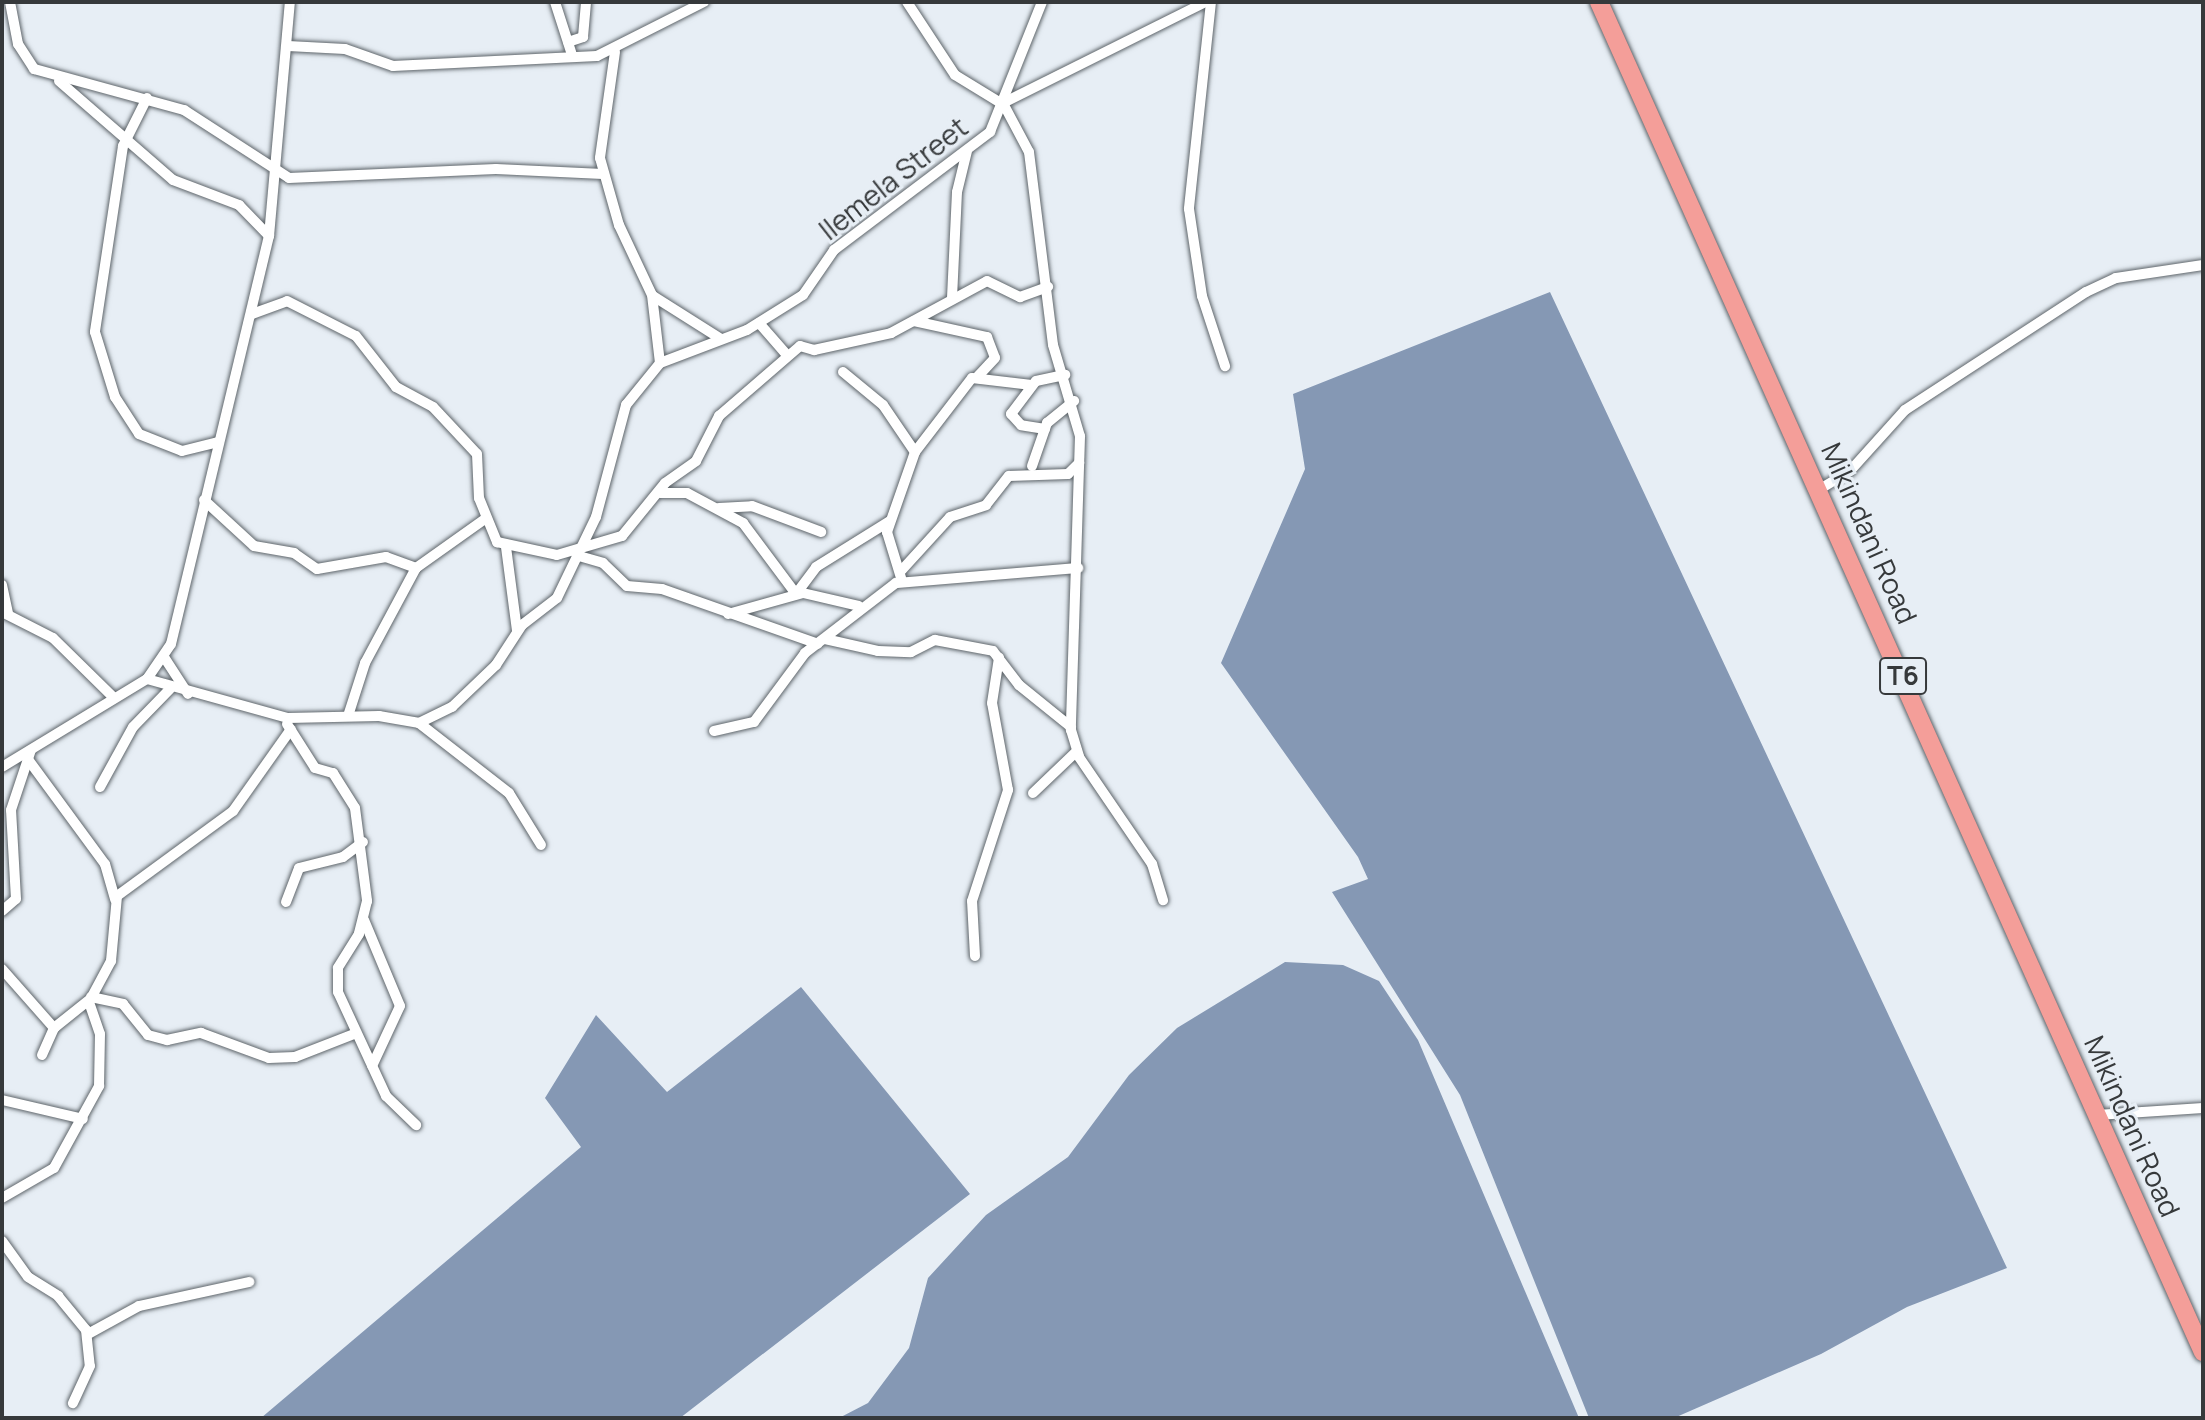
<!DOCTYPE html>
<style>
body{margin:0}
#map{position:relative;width:2205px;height:1420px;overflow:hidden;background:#e7eef5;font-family:Manrope,sans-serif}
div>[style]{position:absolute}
.water>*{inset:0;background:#8598b4}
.roads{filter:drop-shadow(0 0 2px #5e656a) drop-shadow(0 0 2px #5e656a)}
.street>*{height:10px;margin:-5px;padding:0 5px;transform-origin:5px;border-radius:5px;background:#fff}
.highway>*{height:18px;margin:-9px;padding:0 9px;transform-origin:9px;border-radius:9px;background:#f49e99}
span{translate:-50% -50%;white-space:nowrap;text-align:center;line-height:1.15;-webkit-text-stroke:6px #e7eef5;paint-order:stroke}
.shield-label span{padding:2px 6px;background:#e7eef5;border:2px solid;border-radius:6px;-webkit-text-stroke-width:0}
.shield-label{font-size:26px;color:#36393b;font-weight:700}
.street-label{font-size:28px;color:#36393b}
.frame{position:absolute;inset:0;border:4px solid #36393b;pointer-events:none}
</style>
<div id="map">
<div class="water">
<i style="clip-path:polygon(1550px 292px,2007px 1268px,1907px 1307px,1821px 1354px,1674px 1418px,1589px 1418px,1460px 1095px,1332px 892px,1368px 879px,1358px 857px,1221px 663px,1305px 469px,1293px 394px)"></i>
<i style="clip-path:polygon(1285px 962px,1343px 965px,1379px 981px,1418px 1040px,1579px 1418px,839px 1418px,868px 1403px,909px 1348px,928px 1278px,986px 1215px,1068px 1157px,1129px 1075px,1177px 1028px)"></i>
<i style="clip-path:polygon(801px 987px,970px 1194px,680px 1418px,261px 1418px,581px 1147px,545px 1098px,596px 1015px,667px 1092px)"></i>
</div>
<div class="roads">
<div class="street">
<i style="left:10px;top:2px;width:43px;rotate:79.2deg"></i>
<i style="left:18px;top:44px;width:30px;rotate:57deg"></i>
<i style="left:34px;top:69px;width:156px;rotate:15.3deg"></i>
<i style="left:184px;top:110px;width:125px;rotate:32.9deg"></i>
<i style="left:289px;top:178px;width:207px;rotate:-2.5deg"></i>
<i style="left:496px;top:169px;width:107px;rotate:2.7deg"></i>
<i style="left:555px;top:2px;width:56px;rotate:72.2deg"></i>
<i style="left:907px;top:2px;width:87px;rotate:56.7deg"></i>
<i style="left:955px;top:75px;width:57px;rotate:31.5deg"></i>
<i style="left:1004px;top:105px;width:53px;rotate:62deg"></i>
<i style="left:1029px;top:152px;width:194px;rotate:82.9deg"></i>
<i style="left:1053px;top:345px;width:95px;rotate:73.5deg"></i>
<i style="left:1080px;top:436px;width:294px;rotate:91.8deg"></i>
<i style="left:1071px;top:730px;width:28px;rotate:73deg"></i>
<i style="left:1079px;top:757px;width:130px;rotate:55.7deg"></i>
<i style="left:1152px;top:864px;width:38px;rotate:73deg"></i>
<i style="left:1211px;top:2px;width:208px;rotate:96.1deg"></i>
<i style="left:1189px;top:209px;width:88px;rotate:81.5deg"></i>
<i style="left:1202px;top:296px;width:74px;rotate:71.8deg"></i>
<i style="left:568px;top:42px;width:16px;rotate:-18deg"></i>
<i style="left:583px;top:37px;width:35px;rotate:-85deg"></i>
<i style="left:288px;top:46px;width:57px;rotate:3deg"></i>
<i style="left:345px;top:49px;width:51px;rotate:19.5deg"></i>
<i style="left:393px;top:66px;width:204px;rotate:-2.8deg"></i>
<i style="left:597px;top:56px;width:120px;rotate:-26.8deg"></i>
<i style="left:615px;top:52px;width:107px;rotate:98.1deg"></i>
<i style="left:600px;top:158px;width:70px;rotate:74.2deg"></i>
<i style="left:619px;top:225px;width:77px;rotate:64.8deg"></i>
<i style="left:652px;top:295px;width:68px;rotate:83.3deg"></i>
<i style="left:59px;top:81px;width:151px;rotate:41deg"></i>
<i style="left:173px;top:180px;width:71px;rotate:20.7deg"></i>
<i style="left:239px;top:205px;width:43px;rotate:45.9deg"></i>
<i style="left:147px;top:98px;width:54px;rotate:116.6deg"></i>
<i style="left:123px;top:146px;width:188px;rotate:98.6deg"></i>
<i style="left:95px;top:332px;width:68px;rotate:72.9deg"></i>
<i style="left:115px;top:397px;width:44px;rotate:57deg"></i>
<i style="left:139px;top:434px;width:46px;rotate:21.6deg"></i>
<i style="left:182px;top:451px;width:38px;rotate:-14deg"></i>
<i style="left:1005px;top:102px;width:225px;rotate:-26.5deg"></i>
<i style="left:653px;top:296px;width:80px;rotate:32.3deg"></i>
<i style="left:952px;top:298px;width:106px;rotate:-87.3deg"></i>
<i style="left:957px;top:192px;width:42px;rotate:-76.3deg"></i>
<i style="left:252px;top:314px;width:37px;rotate:-20deg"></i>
<i style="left:287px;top:301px;width:77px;rotate:26.9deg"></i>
<i style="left:356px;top:336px;width:65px;rotate:51.9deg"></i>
<i style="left:396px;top:387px;width:42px;rotate:28.4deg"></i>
<i style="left:433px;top:407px;width:64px;rotate:46.9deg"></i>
<i style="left:477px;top:454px;width:44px;rotate:87.4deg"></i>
<i style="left:479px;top:498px;width:48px;rotate:67.8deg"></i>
<i style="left:497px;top:542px;width:61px;rotate:12.2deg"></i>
<i style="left:557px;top:555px;width:68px;rotate:-16.3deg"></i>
<i style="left:622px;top:536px;width:68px;rotate:-50.9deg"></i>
<i style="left:665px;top:483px;width:38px;rotate:-35deg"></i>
<i style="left:696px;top:461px;width:51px;rotate:-62.9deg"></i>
<i style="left:719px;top:416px;width:107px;rotate:-40.8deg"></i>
<i style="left:800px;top:346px;width:15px;rotate:16deg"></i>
<i style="left:814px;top:350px;width:79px;rotate:-12.4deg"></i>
<i style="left:891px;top:333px;width:109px;rotate:-28.4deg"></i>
<i style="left:987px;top:281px;width:37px;rotate:26deg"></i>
<i style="left:1020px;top:297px;width:30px;rotate:-20deg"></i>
<i style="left:914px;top:321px;width:75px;rotate:12.4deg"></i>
<i style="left:987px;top:337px;width:22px;rotate:69deg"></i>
<i style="left:995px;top:358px;width:25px;rotate:133deg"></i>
<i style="left:759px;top:323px;width:41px;rotate:48.9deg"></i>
<i style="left:843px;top:372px;width:52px;rotate:39.5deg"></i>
<i style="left:883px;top:405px;width:57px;rotate:55.8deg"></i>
<i style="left:915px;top:452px;width:85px;rotate:109.3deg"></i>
<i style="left:887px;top:532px;width:51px;rotate:73deg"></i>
<i style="left:1045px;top:429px;width:24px;rotate:-171deg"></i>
<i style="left:1021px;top:425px;width:15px;rotate:-132deg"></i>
<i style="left:1011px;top:414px;width:41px;rotate:-52.9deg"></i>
<i style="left:1036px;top:381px;width:30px;rotate:-12deg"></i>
<i style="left:915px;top:452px;width:93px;rotate:-52.4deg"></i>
<i style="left:972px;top:378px;width:60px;rotate:6.7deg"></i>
<i style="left:1032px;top:466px;width:46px;rotate:-70.8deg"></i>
<i style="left:1047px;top:423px;width:35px;rotate:-39deg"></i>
<i style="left:1820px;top:489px;width:35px;rotate:-31deg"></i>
<i style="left:1850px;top:471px;width:82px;rotate:-48deg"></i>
<i style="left:1905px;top:410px;width:216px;rotate:-33.1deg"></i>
<i style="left:2086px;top:292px;width:33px;rotate:-25deg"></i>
<i style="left:2116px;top:278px;width:88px;rotate:-8.5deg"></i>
<i style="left:660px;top:493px;width:27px"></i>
<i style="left:687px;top:493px;width:64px;rotate:28.2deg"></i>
<i style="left:743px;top:523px;width:89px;rotate:53.3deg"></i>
<i style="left:204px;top:500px;width:68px;rotate:42.6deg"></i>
<i style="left:254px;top:546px;width:41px;rotate:9.9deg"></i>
<i style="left:294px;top:553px;width:28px;rotate:35deg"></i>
<i style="left:317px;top:569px;width:70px;rotate:-9.9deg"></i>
<i style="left:386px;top:557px;width:32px;rotate:20deg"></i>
<i style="left:719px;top:508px;width:33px;rotate:-3deg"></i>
<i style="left:752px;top:506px;width:74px;rotate:20.6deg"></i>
<i style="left:506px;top:547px;width:85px;rotate:82.5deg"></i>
<i style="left:579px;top:556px;width:25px;rotate:16deg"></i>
<i style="left:603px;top:563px;width:33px;rotate:44deg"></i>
<i style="left:627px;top:586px;width:35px;rotate:5deg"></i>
<i style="left:662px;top:589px;width:165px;rotate:19.4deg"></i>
<i style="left:900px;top:572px;width:74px;rotate:-47.7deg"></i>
<i style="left:950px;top:517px;width:38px;rotate:-18deg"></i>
<i style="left:986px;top:505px;width:37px;rotate:-52deg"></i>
<i style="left:1009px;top:476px;width:59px;rotate:-1.9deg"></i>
<i style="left:1068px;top:474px;width:16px;rotate:-45deg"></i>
<i style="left:2px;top:585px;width:30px;rotate:78deg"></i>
<i style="left:796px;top:594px;width:34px;rotate:-53deg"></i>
<i style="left:816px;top:567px;width:87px;rotate:-31.9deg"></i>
<i style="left:2px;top:612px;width:57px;rotate:27deg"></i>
<i style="left:53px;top:638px;width:84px;rotate:44.5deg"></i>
<i style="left:728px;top:614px;width:78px;rotate:-15.6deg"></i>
<i style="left:803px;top:593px;width:57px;rotate:13.1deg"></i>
<i style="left:825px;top:639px;width:54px;rotate:12.8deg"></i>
<i style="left:878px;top:651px;width:33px;rotate:2deg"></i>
<i style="left:911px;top:652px;width:27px;rotate:-27deg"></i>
<i style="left:935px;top:640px;width:59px;rotate:10.7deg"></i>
<i style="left:993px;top:651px;width:43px;rotate:52.6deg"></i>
<i style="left:1019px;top:685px;width:67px;rotate:38.9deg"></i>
<i style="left:164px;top:657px;width:44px;rotate:57deg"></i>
<i style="left:147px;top:679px;width:146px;rotate:15.5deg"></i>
<i style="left:288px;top:718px;width:91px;rotate:-1.3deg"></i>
<i style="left:379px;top:716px;width:41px;rotate:9.9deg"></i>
<i style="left:419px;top:723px;width:37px;rotate:-26deg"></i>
<i style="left:452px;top:707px;width:61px;rotate:-43.7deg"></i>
<i style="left:496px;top:665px;width:48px;rotate:-57deg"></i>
<i style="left:522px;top:625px;width:44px;rotate:-37.6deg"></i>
<i style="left:557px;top:598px;width:90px;rotate:-64.3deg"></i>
<i style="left:596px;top:517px;width:116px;rotate:-75deg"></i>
<i style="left:626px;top:405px;width:54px;rotate:-51deg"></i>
<i style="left:660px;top:363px;width:93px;rotate:-20.8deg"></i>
<i style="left:747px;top:330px;width:66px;rotate:-32deg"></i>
<i style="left:803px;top:295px;width:55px;rotate:-55.4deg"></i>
<i style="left:834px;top:250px;width:196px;rotate:-37.1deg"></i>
<i style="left:990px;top:132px;width:140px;rotate:-68.2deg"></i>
<i style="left:348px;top:716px;width:56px;rotate:-72.2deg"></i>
<i style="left:365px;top:663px;width:108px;rotate:-61.8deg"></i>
<i style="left:416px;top:568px;width:85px;rotate:-35.4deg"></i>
<i style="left:419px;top:723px;width:114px;rotate:37.9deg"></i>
<i style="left:509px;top:793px;width:61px;rotate:58.4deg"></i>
<i style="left:287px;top:724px;width:52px;rotate:57.5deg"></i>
<i style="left:315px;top:768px;width:19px;rotate:16deg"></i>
<i style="left:333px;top:773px;width:41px;rotate:57.8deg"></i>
<i style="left:355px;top:808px;width:94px;rotate:82.6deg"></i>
<i style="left:367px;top:901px;width:34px;rotate:104deg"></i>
<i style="left:359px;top:934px;width:40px;rotate:122deg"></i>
<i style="left:338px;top:968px;width:24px;rotate:90deg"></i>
<i style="left:338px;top:992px;width:115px;rotate:65.2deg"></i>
<i style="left:386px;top:1096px;width:42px;rotate:44deg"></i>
<i style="left:714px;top:731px;width:41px;rotate:-12.7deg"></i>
<i style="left:754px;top:722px;width:86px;rotate:-53.5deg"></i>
<i style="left:805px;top:653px;width:115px;rotate:-37.6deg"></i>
<i style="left:896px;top:583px;width:183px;rotate:-4.7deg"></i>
<i style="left:27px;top:758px;width:132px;rotate:53.7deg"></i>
<i style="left:105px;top:864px;width:37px;rotate:74deg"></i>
<i style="left:2px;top:767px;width:170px;rotate:-31.3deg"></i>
<i style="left:147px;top:679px;width:42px;rotate:-55.6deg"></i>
<i style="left:171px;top:644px;width:420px;rotate:-76.5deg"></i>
<i style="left:269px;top:236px;width:235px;rotate:-84.9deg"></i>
<i style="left:100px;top:787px;width:68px;rotate:-61.2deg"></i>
<i style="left:133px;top:727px;width:53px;rotate:-45.8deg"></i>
<i style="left:1033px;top:793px;width:61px;rotate:-43.7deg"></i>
<i style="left:286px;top:902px;width:36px;rotate:-69deg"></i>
<i style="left:299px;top:868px;width:45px;rotate:-14deg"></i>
<i style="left:343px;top:857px;width:25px;rotate:-37deg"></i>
<i style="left:2px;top:911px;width:18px;rotate:-41deg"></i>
<i style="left:16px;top:899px;width:89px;rotate:-93.2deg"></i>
<i style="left:11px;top:810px;width:63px;rotate:-71.6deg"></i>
<i style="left:364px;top:920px;width:93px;rotate:67.3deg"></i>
<i style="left:400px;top:1006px;width:66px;rotate:115deg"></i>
<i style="left:975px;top:956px;width:55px;rotate:-93.1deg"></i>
<i style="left:972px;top:901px;width:117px;rotate:-72deg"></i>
<i style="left:1008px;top:790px;width:88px;rotate:-100.4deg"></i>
<i style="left:992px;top:703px;width:46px;rotate:-81.2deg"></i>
<i style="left:2px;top:969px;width:79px;rotate:48.6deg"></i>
<i style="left:91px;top:997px;width:33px;rotate:12deg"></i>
<i style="left:123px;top:1004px;width:40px;rotate:51deg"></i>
<i style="left:148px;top:1035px;width:20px;rotate:15deg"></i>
<i style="left:167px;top:1040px;width:35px;rotate:-12deg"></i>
<i style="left:201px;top:1033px;width:72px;rotate:20.2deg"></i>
<i style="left:269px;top:1058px;width:26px;rotate:-2deg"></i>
<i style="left:295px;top:1057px;width:63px;rotate:-21.3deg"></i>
<i style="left:42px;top:1055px;width:30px;rotate:-66deg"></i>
<i style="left:54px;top:1028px;width:45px;rotate:-38.7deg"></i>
<i style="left:2px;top:1100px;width:83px;rotate:13.2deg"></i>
<i style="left:2097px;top:1115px;width:106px;rotate:-3.8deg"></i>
<i style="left:2px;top:1198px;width:60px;rotate:-30deg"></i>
<i style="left:54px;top:1168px;width:94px;rotate:-61.2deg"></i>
<i style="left:99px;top:1086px;width:52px;rotate:-88.9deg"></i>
<i style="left:100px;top:1034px;width:34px;rotate:-109deg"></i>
<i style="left:89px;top:1002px;width:47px;rotate:-61.8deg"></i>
<i style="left:111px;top:961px;width:65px;rotate:-84.7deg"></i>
<i style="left:117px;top:896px;width:144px;rotate:-36.2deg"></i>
<i style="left:233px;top:811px;width:100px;rotate:-54.7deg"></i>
<i style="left:2px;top:1241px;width:44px;rotate:54.2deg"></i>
<i style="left:28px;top:1277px;width:36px;rotate:32deg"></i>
<i style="left:58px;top:1296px;width:44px;rotate:50.5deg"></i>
<i style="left:86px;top:1330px;width:36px;rotate:84deg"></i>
<i style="left:90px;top:1366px;width:41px;rotate:114.7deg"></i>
<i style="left:88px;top:1334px;width:58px;rotate:-28.8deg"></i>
<i style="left:139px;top:1306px;width:113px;rotate:-12.3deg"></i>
</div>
<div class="highway">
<i style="left:1599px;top:2px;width:1479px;rotate:65.9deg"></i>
</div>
</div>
<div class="shield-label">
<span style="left:1903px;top:676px">T6</span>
</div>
<div class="street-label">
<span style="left:893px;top:178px;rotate:-38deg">Ilemela Street</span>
<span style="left:1870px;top:533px;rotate:66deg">Mikindani Road</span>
<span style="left:2133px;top:1126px;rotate:66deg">Mikindani Road</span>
</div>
<div class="frame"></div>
</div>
